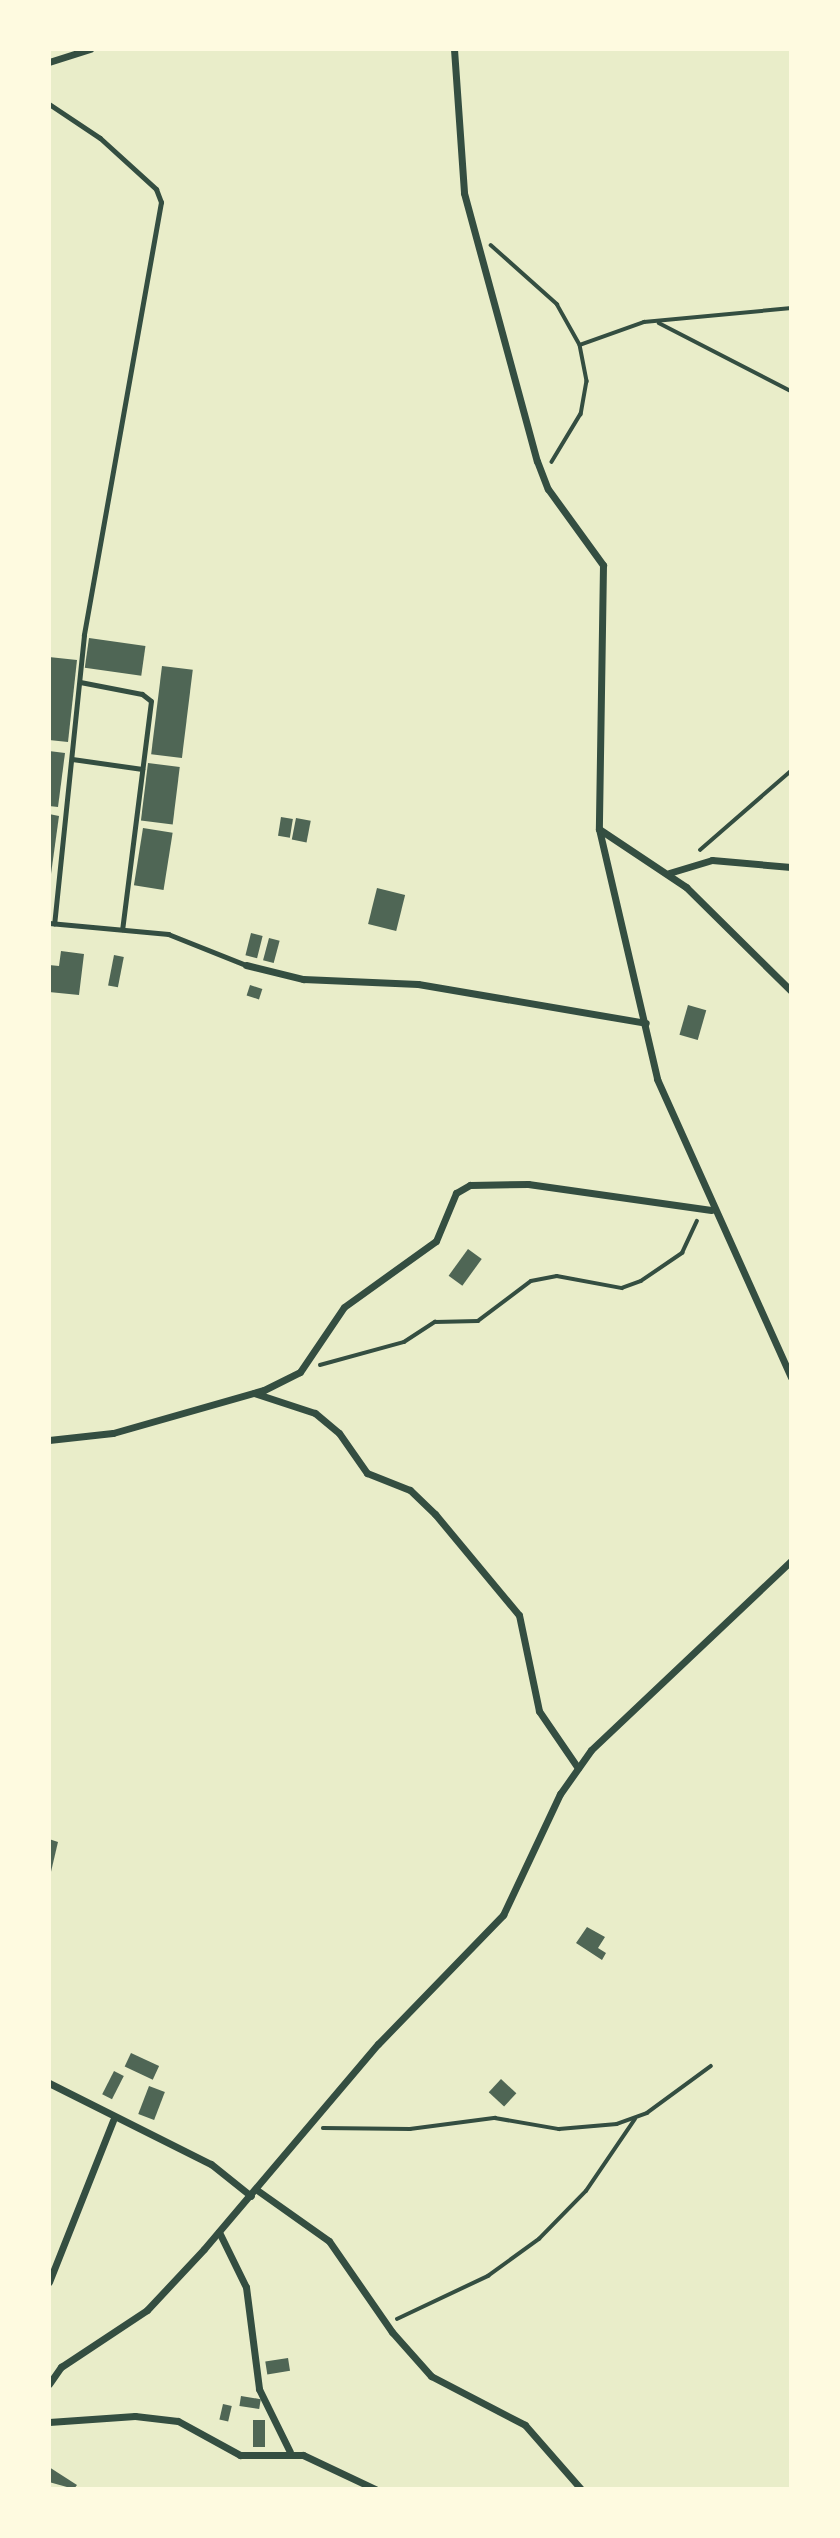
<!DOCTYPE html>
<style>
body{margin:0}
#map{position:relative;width:840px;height:2538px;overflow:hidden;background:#e9edc9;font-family:Georgia,serif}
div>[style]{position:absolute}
.building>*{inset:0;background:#4f6655;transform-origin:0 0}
.path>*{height:3.5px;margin:-1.75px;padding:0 1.75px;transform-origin:1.75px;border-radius:1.75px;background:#344e41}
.service>*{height:5px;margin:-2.5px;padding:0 2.5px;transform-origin:2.5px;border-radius:2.5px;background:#344e41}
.minor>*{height:7px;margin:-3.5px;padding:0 3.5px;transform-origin:3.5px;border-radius:3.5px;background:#344e41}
span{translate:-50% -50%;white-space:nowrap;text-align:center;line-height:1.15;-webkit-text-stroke:6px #fefae0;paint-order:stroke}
.frame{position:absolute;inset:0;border:51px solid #fefae0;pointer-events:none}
</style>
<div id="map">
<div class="building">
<i style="left:89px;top:638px;width:57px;height:30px;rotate:8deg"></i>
<i style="clip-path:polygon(49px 657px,77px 660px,68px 742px,49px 740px)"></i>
<i style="left:162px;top:666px;width:31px;height:89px;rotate:7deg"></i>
<i style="clip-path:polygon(49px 751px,65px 753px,58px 807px,49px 806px)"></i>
<i style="left:148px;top:763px;width:32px;height:58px;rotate:7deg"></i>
<i style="clip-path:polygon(49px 814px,59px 816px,51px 874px,49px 874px)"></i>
<i style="left:281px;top:817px;width:12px;height:19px;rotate:9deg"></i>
<i style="left:296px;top:818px;width:15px;height:22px;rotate:11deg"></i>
<i style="left:143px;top:828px;width:30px;height:58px;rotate:9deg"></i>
<i style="left:377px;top:888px;width:29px;height:37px;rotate:14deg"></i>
<i style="left:251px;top:933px;width:12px;height:23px;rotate:14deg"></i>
<i style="left:269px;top:938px;width:11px;height:23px;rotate:15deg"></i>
<i style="clip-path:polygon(61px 951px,84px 954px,79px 995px,49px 992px,49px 965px,59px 966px)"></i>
<i style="left:114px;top:955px;width:10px;height:31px;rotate:11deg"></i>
<i style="left:250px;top:985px;width:13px;height:11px;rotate:18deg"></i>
<i style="left:688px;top:1005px;width:19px;height:31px;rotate:16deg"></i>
<i style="left:468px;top:1249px;width:17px;height:33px;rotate:36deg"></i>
<i style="clip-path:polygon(49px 1839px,58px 1842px,50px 1876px,49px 1876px)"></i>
<i style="clip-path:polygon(587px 1927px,605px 1937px,598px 1948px,606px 1953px,602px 1960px,576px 1943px)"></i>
<i style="left:131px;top:2053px;width:31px;height:15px;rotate:25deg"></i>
<i style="left:114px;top:2071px;width:11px;height:26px;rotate:27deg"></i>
<i style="left:501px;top:2079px;width:21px;height:18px;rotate:43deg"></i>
<i style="left:149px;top:2086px;width:17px;height:30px;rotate:21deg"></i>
<i style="left:288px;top:2358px;width:13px;height:23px;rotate:81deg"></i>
<i style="left:241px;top:2396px;width:20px;height:10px;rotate:9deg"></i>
<i style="left:223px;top:2404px;width:9px;height:16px;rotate:13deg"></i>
<i style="left:253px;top:2420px;width:12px;height:27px"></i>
<i style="clip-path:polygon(49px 2467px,77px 2485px,74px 2489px,49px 2482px)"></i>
</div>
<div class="path">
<i style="left:491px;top:245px;width:89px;rotate:41.8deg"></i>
<i style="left:557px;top:304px;width:47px;rotate:60.7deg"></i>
<i style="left:580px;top:345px;width:37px;rotate:79deg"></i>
<i style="left:587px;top:381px;width:34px;rotate:100deg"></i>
<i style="left:581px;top:414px;width:56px;rotate:121.1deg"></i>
<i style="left:659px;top:323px;width:148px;rotate:27.3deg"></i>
<i style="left:580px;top:345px;width:68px;rotate:-19.8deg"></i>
<i style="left:644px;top:322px;width:148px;rotate:-5.4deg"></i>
<i style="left:700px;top:850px;width:121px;rotate:-41deg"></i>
<i style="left:320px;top:1365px;width:87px;rotate:-15.3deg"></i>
<i style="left:404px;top:1342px;width:37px;rotate:-33deg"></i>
<i style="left:435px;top:1322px;width:43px;rotate:-1.3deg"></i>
<i style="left:478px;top:1321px;width:66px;rotate:-37deg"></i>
<i style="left:531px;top:1281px;width:26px;rotate:-11deg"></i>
<i style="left:557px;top:1276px;width:66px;rotate:10.5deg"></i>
<i style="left:622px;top:1288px;width:20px;rotate:-20deg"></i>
<i style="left:641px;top:1281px;width:50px;rotate:-34.3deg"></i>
<i style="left:682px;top:1253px;width:35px;rotate:-65deg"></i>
<i style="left:323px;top:2128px;width:87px;rotate:0.7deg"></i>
<i style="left:410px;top:2129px;width:86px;rotate:-7.4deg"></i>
<i style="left:495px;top:2118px;width:65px;rotate:9.8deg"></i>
<i style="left:559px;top:2129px;width:58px;rotate:-4.9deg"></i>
<i style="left:617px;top:2124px;width:32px;rotate:-20deg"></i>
<i style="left:647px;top:2113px;width:79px;rotate:-36.3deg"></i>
<i style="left:397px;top:2319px;width:101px;rotate:-25.3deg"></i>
<i style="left:488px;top:2276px;width:63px;rotate:-36deg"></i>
<i style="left:539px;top:2239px;width:67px;rotate:-45.6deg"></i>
<i style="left:586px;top:2191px;width:87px;rotate:-55.8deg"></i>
</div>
<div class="service">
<i style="left:49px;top:104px;width:61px;rotate:33.7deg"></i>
<i style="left:100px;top:138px;width:76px;rotate:42.3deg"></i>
<i style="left:156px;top:189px;width:14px;rotate:69deg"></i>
<i style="left:161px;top:202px;width:440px;rotate:100.1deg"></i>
<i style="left:84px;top:635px;width:290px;rotate:95.9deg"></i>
<i style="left:80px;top:682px;width:63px;rotate:11deg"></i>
<i style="left:142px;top:694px;width:11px;rotate:38deg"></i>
<i style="left:151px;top:701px;width:230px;rotate:97.2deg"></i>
<i style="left:72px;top:759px;width:71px;rotate:8.1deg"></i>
<i style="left:49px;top:923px;width:120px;rotate:5.3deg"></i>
<i style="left:168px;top:934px;width:84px;rotate:21.7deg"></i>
</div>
<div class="minor">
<i style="left:454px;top:49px;width:144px;rotate:86deg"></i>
<i style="left:464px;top:193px;width:278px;rotate:74.8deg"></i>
<i style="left:537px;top:461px;width:30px;rotate:69deg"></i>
<i style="left:548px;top:489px;width:94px;rotate:54.1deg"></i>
<i style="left:603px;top:565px;width:264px;rotate:90.9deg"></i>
<i style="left:599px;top:829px;width:257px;rotate:76.9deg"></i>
<i style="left:657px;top:1079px;width:327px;rotate:65.8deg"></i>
<i style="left:49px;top:62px;width:43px;rotate:-17.6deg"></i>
<i style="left:599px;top:829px;width:105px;rotate:33.7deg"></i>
<i style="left:686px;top:887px;width:148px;rotate:44.7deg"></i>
<i style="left:669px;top:873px;width:45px;rotate:-16.8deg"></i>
<i style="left:712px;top:860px;width:79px;rotate:5.1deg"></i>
<i style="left:246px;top:965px;width:59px;rotate:13.8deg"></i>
<i style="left:303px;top:979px;width:115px;rotate:2.5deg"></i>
<i style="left:418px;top:984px;width:231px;rotate:9.7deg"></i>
<i style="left:254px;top:1393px;width:64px;rotate:18.2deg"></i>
<i style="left:315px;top:1413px;width:31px;rotate:40deg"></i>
<i style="left:339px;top:1433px;width:49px;rotate:55deg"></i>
<i style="left:367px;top:1473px;width:46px;rotate:21.6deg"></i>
<i style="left:410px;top:1490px;width:35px;rotate:44deg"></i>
<i style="left:435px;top:1514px;width:131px;rotate:50.3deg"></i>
<i style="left:519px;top:1615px;width:98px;rotate:78.2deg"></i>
<i style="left:539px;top:1711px;width:69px;rotate:55.6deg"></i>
<i style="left:49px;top:1440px;width:64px;rotate:-6.2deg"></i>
<i style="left:113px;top:1433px;width:157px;rotate:-15.9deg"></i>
<i style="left:264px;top:1390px;width:40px;rotate:-26.6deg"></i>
<i style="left:300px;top:1372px;width:78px;rotate:-55.9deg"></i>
<i style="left:344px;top:1307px;width:113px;rotate:-35.7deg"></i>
<i style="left:436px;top:1241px;width:52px;rotate:-67.4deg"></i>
<i style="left:456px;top:1193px;width:16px;rotate:-30deg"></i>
<i style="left:470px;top:1185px;width:58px;rotate:-1deg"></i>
<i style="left:528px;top:1184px;width:185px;rotate:8.1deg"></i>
<i style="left:49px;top:2083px;width:181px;rotate:26.6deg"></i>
<i style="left:211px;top:2164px;width:51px;rotate:38.7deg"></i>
<i style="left:257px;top:2190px;width:88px;rotate:35.3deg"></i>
<i style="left:329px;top:2241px;width:111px;rotate:55.3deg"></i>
<i style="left:392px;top:2332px;width:59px;rotate:48.4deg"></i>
<i style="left:431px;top:2376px;width:106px;rotate:27.5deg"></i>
<i style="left:525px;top:2425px;width:85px;rotate:48.8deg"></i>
<i style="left:219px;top:2232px;width:61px;rotate:63.9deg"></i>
<i style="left:246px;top:2287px;width:103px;rotate:82.7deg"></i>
<i style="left:259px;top:2389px;width:70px;rotate:63.8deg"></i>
<i style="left:49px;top:2282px;width:174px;rotate:-68.4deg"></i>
<i style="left:49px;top:2384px;width:21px;rotate:-55deg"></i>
<i style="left:61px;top:2367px;width:103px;rotate:-33.5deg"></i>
<i style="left:147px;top:2310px;width:83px;rotate:-46.9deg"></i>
<i style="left:204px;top:2249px;width:269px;rotate:-49.7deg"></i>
<i style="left:378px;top:2044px;width:180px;rotate:-45.9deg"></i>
<i style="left:503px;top:1915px;width:134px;rotate:-64.8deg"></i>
<i style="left:560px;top:1794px;width:54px;rotate:-54.8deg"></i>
<i style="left:591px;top:1750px;width:275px;rotate:-43.4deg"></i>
<i style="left:49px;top:2422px;width:86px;rotate:-4deg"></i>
<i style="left:135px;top:2416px;width:43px;rotate:6.6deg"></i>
<i style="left:178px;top:2421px;width:71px;rotate:28.7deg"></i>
<i style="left:240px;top:2455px;width:63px"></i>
<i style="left:303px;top:2455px;width:80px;rotate:25.3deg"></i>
</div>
<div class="frame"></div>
</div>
